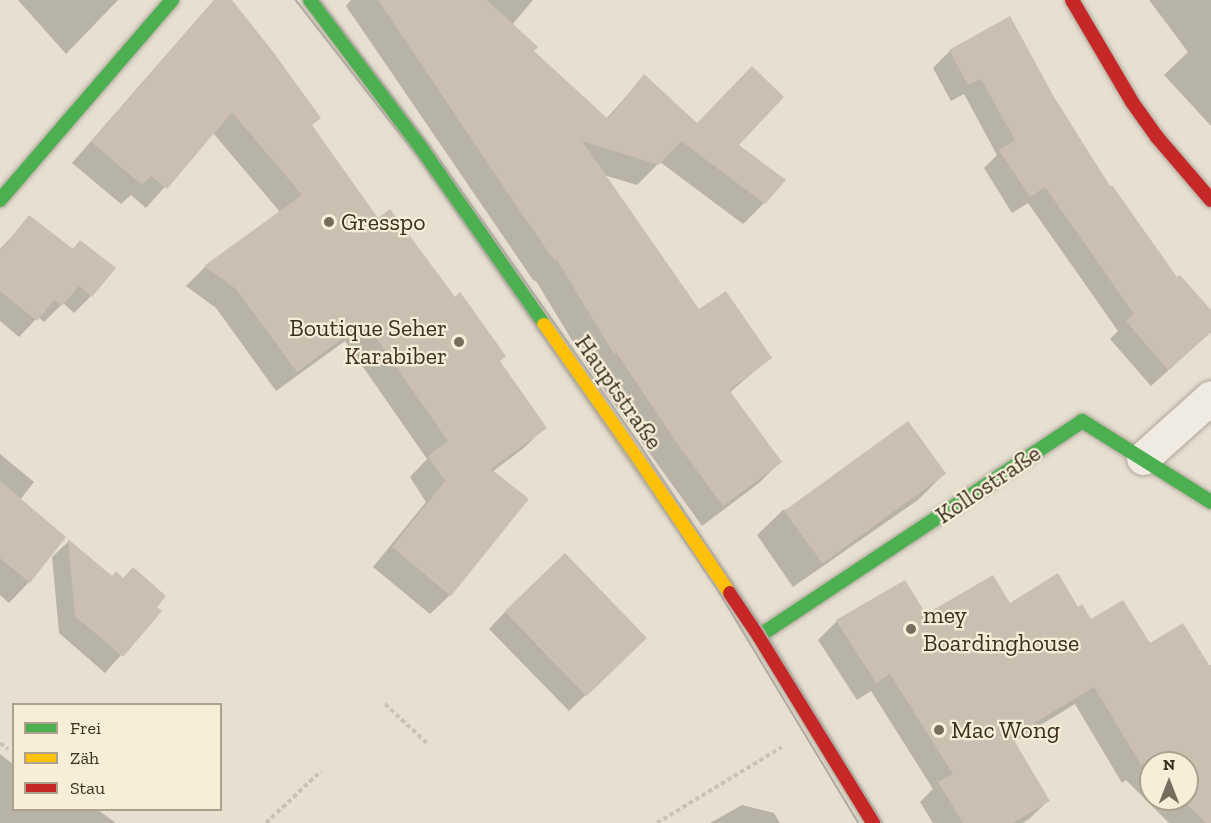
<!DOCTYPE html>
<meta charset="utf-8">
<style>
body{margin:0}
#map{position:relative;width:1211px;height:823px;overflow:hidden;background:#e7e0d1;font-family:"Zilla Slab",serif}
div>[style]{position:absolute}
.shadow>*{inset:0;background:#0003}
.building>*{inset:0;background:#cbbfb2;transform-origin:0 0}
.path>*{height:4px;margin-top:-2px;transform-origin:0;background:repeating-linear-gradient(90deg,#c8c2b9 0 4.5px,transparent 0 7.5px)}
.roads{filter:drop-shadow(0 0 2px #ada599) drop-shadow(0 0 2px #ada599)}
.street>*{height:33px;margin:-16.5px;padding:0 16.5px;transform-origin:16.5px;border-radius:16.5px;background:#efebe3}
.fast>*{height:14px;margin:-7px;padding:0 7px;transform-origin:7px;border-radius:7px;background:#4caf50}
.slow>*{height:14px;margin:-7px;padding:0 7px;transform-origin:7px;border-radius:7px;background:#ffc107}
.jam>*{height:14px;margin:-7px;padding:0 7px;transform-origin:7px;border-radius:7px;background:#c62828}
.tram>*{height:1.5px;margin:-0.75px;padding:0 0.75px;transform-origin:0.75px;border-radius:0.75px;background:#afaaa2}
.dots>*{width:16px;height:16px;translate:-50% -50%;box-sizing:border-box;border:3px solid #f7eed8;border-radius:50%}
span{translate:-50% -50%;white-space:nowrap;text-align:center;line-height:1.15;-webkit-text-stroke:4.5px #f7eed8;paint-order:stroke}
.poi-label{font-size:24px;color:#3d2e20}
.left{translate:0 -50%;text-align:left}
.right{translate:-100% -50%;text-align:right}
.street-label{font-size:24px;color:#3d2e20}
.legend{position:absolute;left:12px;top:703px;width:210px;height:108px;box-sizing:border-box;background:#f7eed8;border:2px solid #ada18e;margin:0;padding:8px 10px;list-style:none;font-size:18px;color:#3d2e20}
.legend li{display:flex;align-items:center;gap:12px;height:30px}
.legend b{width:30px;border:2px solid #ada18e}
.north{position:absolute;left:1139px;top:751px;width:60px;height:60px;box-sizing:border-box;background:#f7eed8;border:2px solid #ada18e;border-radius:50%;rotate:0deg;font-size:16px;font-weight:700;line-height:24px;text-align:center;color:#3d2e20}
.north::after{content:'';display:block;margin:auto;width:21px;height:27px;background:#786c5e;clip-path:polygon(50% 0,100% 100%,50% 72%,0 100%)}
</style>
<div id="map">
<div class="shadow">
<i style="clip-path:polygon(18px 0,118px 0,66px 54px)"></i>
<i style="clip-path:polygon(214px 0,230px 0,310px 126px,377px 220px,499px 362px,545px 427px,525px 447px,492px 472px,450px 595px,430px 614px,373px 567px,426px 502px,410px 477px,427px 459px,345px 341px,276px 391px,216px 308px,186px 286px,205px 267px,280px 212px,213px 133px,146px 208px,131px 195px,121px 204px,72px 163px)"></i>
<i style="clip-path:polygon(351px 0,533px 0,512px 25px,531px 51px,606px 119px,644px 76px,697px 125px,736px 145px,764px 203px,743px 224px,660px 162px,637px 185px,604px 175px,699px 311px,770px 358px,729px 393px,780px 462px,759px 483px,702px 526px,592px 373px,536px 281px,533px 280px,346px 6px)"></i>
<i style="clip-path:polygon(1149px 0,1211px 0,1211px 126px,1164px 75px,1188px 52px)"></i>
<i style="clip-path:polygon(950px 51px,1052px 98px,1110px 188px,1177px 280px,1211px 312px,1211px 332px,1151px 386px,1110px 339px,1118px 331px,1028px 203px,1012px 213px,984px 168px,997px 155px,964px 94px,951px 101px,933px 68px)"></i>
<i style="clip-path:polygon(30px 217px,72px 250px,80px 242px,91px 296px,74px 313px,63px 303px,44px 322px,38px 317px,19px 337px,0 321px,0 249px)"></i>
<i style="clip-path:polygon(0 454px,34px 482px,20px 500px,29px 582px,9px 603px,0 595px)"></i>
<i style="clip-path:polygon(944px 474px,918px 500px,793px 587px,757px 535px,783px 510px)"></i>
<i style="clip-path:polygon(69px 541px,112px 577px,160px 611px,105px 673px,59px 633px,52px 557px)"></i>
<i style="clip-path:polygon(evenodd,905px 582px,926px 616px,1009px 605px,1077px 609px,1090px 622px,1208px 667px,1211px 665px,1211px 823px,1169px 823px,1126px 780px,1122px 783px,1075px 704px,1013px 742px,1048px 801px,1029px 819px,1023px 823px,933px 823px,920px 802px,933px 789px,871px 691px,857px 700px,818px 640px,837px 621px,905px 582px,1151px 763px,1187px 763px,1187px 799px,1151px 799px,1151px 763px)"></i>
<i style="clip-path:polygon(505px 612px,628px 654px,569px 711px,489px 629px)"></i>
<i style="clip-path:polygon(0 754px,14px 765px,14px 810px,98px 810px,116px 823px,0 823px)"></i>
<i style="clip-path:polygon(742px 805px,774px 813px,780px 823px,710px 823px)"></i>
</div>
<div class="building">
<i style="clip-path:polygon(214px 0,232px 0,274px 53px,321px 118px,312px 125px,378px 218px,390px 209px,455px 297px,460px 292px,506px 356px,500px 361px,547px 428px,491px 469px,529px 499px,451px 596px,392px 547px,445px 481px,428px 456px,448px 441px,365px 322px,297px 372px,236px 289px,204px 266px,302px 195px,232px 112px,167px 189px,151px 176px,142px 185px,91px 142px)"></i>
<i style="clip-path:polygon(378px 0,487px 0,538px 47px,534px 51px,608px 119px,644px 74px,697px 123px,752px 66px,784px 97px,739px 145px,786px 180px,765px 204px,681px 141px,659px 165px,582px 141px,699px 309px,726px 291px,772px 358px,729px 390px,782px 462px,723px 506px,681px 449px,616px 352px,614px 354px,557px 260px,554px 260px,520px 211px)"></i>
<i style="clip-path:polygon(1010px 16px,1054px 97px,1110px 186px,1112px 185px,1177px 277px,1180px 275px,1211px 310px,1211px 332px,1168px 370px,1126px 321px,1134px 314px,1045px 187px,1030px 197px,999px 150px,1015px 140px,981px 79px,968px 85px,949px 50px)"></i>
<i style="clip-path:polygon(29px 215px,73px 249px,80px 240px,116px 268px,92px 297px,79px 286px,62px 306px,54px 300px,37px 321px,0 291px,0 251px)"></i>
<i style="left:908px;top:421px;width:65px;height:153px;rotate:54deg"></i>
<i style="clip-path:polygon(0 481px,66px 537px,30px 583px,0 558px)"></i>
<i style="clip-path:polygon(68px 539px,112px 576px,116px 571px,123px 578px,133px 567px,166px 596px,157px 607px,162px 611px,123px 657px,75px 616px)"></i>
<i style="left:565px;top:553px;width:118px;height:84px;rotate:46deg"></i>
<i style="clip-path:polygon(1058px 573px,1078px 607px,1082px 604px,1091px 619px,1123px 600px,1150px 643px,1183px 623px,1211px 668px,1211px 823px,1206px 823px,1181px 799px,1187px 799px,1187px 763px,1151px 763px,1151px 769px,1145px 763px,1141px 765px,1094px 687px,1012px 737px,1050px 801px,1012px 823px,963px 823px,938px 782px,953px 774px,890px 674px,876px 683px,836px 620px,905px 580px,926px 614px,993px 575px,1010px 603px)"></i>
</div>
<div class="path">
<i style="left:385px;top:704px;width:59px;rotate:42.9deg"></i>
<i style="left:0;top:743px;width:10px;rotate:37deg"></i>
<i style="left:266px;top:823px;width:76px;rotate:-43.4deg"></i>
<i style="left:657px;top:823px;width:146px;rotate:-31.3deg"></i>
</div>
<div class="roads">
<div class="street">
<i style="left:1143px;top:458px;width:91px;rotate:-41.9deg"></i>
</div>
<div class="fast">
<i style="left:310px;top:0;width:185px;rotate:53.1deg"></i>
<i style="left:421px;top:148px;width:216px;rotate:55.2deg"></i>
<i style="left:0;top:200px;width:264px;rotate:-49.3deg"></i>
<i style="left:759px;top:636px;width:388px;rotate:-33.6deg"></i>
<i style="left:1082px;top:421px;width:152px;rotate:32.1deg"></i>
</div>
<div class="slow">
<i style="left:544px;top:325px;width:326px;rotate:55.2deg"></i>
</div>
<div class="jam">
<i style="left:1072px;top:0;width:118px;rotate:59.5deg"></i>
<i style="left:1132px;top:102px;width:43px;rotate:54.5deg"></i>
<i style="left:1157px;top:137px;width:83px;rotate:49.4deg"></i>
<i style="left:730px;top:593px;width:52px;rotate:56deg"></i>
<i style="left:759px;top:636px;width:219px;rotate:58.6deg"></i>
</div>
</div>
<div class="tram">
<i style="left:296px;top:0;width:195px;rotate:52.1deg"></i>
<i style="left:416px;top:154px;width:370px;rotate:54.9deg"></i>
<i style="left:629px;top:457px;width:164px;rotate:56.2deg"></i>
<i style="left:720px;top:593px;width:269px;rotate:58.9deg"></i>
<i style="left:320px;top:0;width:179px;rotate:52.9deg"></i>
<i style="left:428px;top:143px;width:373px;rotate:54.9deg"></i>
<i style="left:642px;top:448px;width:221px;rotate:56.2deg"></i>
<i style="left:765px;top:632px;width:225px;rotate:58.3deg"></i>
</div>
<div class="dots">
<i style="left:329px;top:222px;background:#786c5e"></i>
<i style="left:459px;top:342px;background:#786c5e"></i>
<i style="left:911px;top:629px;background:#786c5e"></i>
<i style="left:939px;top:730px;background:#786c5e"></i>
</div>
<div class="poi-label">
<span class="left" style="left:341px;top:222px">Gresspo</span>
<span class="right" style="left:447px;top:342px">Boutique Seher<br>Karabiber</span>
<span class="left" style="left:923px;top:629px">mey<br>Boardinghouse</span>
<span class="left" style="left:951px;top:730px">Mac Wong</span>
</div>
<div class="street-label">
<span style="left:619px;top:392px;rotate:55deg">Hauptstraße</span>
<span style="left:988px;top:484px;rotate:-34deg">Kollostraße</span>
</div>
<ul class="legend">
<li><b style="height:8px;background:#4caf50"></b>Frei</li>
<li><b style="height:8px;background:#ffc107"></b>Zäh</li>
<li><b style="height:8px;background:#c62828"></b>Stau</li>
</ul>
<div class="north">N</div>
</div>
